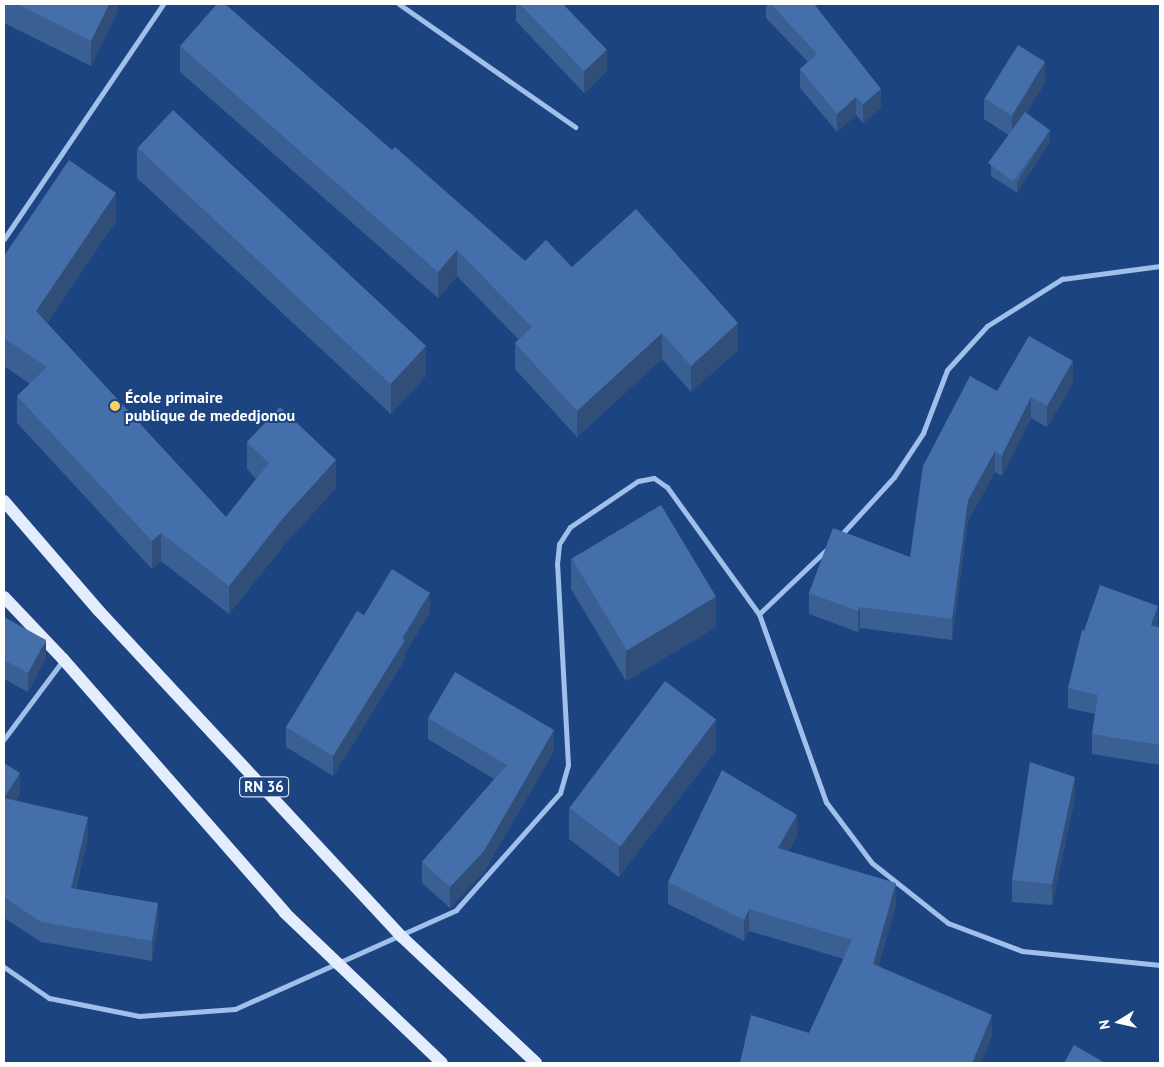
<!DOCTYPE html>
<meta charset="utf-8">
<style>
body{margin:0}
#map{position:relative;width:1164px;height:1067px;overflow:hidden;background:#1c4481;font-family:"PT Sans",sans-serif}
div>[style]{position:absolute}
.minor>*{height:5px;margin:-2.5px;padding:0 2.5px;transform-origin:2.5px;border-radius:2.5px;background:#a0bfea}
.primary>*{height:12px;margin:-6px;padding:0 6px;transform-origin:6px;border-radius:6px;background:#e4edfe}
.wall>*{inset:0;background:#3a5f93}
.shaded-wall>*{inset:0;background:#304e78}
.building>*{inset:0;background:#446fab;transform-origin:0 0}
.dots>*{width:14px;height:14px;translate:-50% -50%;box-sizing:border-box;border:2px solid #1c4481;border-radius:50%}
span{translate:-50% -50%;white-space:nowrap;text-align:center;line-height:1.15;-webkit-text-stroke:4px #1c4481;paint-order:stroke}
.shield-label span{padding:1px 4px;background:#1c4481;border:1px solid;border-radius:4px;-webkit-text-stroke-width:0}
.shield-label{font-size:15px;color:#fff;font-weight:700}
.poi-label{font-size:16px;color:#fff;font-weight:700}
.left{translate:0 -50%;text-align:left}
.frame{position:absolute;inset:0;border:5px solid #fff;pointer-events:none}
.north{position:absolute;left:1094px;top:997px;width:50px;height:50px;-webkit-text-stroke:4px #1c4481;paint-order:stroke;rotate:260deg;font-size:14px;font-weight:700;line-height:20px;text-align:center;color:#fff}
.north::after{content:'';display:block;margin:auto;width:18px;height:22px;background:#fff;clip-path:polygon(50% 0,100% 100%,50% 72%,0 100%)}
</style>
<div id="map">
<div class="minor">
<i style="left:399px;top:4px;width:215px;rotate:34.9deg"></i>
<i style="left:4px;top:239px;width:284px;rotate:-55.9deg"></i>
<i style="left:840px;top:536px;width:80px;rotate:-47.5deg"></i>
<i style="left:894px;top:477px;width:53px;rotate:-56.6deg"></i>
<i style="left:923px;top:433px;width:67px;rotate:-69.1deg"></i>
<i style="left:947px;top:370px;width:59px;rotate:-47.7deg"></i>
<i style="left:987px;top:326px;width:89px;rotate:-32.1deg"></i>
<i style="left:1062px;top:279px;width:99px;rotate:-7.6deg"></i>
<i style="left:759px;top:614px;width:97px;rotate:-43.7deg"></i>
<i style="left:4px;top:739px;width:99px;rotate:-53.2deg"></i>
<i style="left:4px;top:967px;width:55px;rotate:34.6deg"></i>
<i style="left:49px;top:998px;width:92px;rotate:11.3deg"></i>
<i style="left:139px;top:1016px;width:96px;rotate:-4.2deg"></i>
<i style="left:235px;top:1009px;width:242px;rotate:-24.1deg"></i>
<i style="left:456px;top:910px;width:157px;rotate:-48.4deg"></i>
<i style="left:560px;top:793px;width:29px;rotate:-74deg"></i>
<i style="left:568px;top:765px;width:201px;rotate:-93.1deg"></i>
<i style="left:557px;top:564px;width:20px;rotate:-84deg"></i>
<i style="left:559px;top:544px;width:20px;rotate:-57deg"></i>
<i style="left:570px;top:527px;width:82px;rotate:-34.1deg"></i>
<i style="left:638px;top:481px;width:16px;rotate:-11deg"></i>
<i style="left:654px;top:478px;width:16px;rotate:35deg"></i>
<i style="left:667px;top:487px;width:157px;rotate:54.1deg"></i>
<i style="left:759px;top:614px;width:200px;rotate:70.4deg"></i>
<i style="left:826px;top:802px;width:76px;rotate:53deg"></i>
<i style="left:872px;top:863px;width:97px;rotate:38.3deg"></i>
<i style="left:948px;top:923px;width:79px;rotate:20.7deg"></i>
<i style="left:1022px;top:951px;width:139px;rotate:5.8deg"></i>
</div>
<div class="primary">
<i style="left:4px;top:501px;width:145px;rotate:49.2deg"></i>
<i style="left:99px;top:611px;width:445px;rotate:47.1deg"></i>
<i style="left:402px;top:937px;width:184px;rotate:43.2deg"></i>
<i style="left:4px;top:597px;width:86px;rotate:46.4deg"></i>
<i style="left:63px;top:659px;width:337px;rotate:48.8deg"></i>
<i style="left:285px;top:913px;width:217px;rotate:43.7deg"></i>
</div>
<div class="wall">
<i style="clip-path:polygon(4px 4px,118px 4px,118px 11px,91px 66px,4px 23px)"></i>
<i style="clip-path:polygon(516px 4px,563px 4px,607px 71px,584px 93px,516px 21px)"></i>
<i style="clip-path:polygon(766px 4px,814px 4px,881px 108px,863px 123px,856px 115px,837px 132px,800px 88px,800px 69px,808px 62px,766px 18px)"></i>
<i style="clip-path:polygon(180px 46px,392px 150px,525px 261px,572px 267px,738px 350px,691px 392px,662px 359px,577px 437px,515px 369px,515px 343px,519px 340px,457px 276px,438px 298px,180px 72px)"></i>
<i style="clip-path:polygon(1045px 83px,1026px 113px,1050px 141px,1017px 193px,991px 176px,991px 165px,1010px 136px,984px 119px,984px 98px)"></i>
<i style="clip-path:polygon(137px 148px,426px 376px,391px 414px,137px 178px)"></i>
<i style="clip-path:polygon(116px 221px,47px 323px,226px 517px,256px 479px,247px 469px,247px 442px,336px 488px,284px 545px,229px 614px,161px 561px,152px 569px,17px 423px,17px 396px,30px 384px,4px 366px,4px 256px)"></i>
<i style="clip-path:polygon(1073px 383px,1047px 427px,1031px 418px,1002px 476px,995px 472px,968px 521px,952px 640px,860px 628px,858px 632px,809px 614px,809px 593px,910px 557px,997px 391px)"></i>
<i style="clip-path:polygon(571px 558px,716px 627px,626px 681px,571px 589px)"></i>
<i style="clip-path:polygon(430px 612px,405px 653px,405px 659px,333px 776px,286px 747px,286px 727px,364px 615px)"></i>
<i style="clip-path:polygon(4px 617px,46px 658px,28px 692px,4px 679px)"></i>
<i style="clip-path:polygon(1158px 626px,1158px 627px,1160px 628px,1160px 765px,1092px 754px,1092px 734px,1095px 714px,1068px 708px,1068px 688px,1084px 631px)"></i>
<i style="clip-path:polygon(428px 718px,554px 751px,484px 872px,450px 908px,422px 883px,422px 862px,494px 779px,428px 739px)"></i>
<i style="clip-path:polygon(716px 750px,619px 877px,569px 839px,569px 808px)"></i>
<i style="clip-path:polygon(4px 763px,20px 794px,16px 800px,88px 837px,76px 889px,158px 924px,152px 961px,41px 942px,4px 918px)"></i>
<i style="clip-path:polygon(1075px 798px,1052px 905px,1012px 902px,1012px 880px)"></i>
<i style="clip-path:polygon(797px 836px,788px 851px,896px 905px,878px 966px,992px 1036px,981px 1063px,740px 1063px,809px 1033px,844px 959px,749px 931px,744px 941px,668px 904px,668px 882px)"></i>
</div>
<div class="shaded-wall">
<i style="clip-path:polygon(109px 4px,118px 4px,118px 11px,91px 66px,91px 41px)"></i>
<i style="clip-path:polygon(607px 50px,607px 71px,584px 93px,584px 71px)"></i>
<i style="clip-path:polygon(1045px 62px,1045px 83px,1012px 137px,1012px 116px)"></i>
<i style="clip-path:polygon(881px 89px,881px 108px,863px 123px,863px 104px)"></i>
<i style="clip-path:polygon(856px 97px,856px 115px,837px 132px,837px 114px)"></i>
<i style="clip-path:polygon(1050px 130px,1050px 141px,1017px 193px,1017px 182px)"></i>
<i style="clip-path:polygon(116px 193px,116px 221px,36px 339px,36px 311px)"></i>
<i style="clip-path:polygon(457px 250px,457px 276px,438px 298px,438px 272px)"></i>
<i style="clip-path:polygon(738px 323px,738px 350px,691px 392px,691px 366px)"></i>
<i style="clip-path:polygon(662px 333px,662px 359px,577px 437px,577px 411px)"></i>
<i style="clip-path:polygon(426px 346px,426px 376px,391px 414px,391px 383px)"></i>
<i style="clip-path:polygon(1073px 361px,1073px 383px,1047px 427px,1047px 406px)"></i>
<i style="clip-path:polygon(1031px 397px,1031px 418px,1002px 476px,1002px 455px)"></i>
<i style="clip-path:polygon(995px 451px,995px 472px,968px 521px,952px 640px,952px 619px,968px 500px)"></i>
<i style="clip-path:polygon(336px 460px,336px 488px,284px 545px,229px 614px,229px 586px,284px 517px)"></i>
<i style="clip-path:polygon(161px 533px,161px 561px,152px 569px,152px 541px)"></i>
<i style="clip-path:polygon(430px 593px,430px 612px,405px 653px,405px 659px,333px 776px,333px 756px)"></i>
<i style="clip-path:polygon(716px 597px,716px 627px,626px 681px,626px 651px)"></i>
<i style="clip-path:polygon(1158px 606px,1158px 626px,1151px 645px,1151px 625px)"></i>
<i style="clip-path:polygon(860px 607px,860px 628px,858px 632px,858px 611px)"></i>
<i style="clip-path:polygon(46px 640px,46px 658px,28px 692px,28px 673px)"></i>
<i style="clip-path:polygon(716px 720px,716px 750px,619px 877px,619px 847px)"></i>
<i style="clip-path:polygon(554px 730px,554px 751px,484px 872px,450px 908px,450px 887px)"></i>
<i style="clip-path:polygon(20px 773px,20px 794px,4px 818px,4px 798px)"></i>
<i style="clip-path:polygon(1075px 777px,1075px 798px,1052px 905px,1052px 884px)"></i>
<i style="clip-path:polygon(797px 815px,797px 836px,778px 870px,778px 848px)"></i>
<i style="clip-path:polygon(88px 817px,88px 837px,71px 908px,71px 888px)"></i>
<i style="clip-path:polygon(896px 883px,896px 905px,873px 986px,873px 964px)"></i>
<i style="clip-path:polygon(158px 903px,158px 924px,152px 961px,152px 941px)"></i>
<i style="clip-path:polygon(749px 909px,749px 931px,744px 941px,744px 920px)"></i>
<i style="clip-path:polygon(992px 1015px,992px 1036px,981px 1063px,972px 1063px)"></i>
</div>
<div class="building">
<i style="clip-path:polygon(17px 4px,109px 4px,91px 41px)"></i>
<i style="clip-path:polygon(217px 4px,225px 4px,392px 150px,395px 147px,525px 261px,546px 240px,572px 267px,636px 209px,738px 323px,691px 366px,662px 333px,577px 411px,515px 343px,532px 327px,457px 250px,438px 272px,180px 46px)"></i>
<i style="clip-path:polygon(520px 4px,563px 4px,607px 50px,584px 71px)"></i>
<i style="clip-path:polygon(771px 4px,814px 4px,881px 89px,863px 104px,856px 97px,837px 114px,800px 69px,817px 54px)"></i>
<i style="left:1018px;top:45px;width:32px;height:63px;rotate:32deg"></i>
<i style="left:173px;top:110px;width:346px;height:52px;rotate:43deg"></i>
<i style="left:1025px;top:112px;width:31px;height:63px;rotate:36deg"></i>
<i style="clip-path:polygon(69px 160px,116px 193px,36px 311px,226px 517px,269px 463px,247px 442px,280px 407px,336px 460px,284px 517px,229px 586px,161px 533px,152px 541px,17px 396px,47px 367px,4px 338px,4px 256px)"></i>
<i style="clip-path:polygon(1029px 336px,1073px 361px,1047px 406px,1031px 397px,1002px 455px,995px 451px,968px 500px,952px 619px,860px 607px,858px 611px,809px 593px,833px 528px,910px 557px,923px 466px,970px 376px,997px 391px)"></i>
<i style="left:661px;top:505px;width:107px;height:104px;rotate:59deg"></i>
<i style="clip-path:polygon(392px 569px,430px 593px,402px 638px,405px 640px,333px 756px,286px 727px,357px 611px,364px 615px)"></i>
<i style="clip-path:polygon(1100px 585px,1158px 606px,1151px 625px,1160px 628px,1160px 745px,1092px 734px,1098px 695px,1068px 688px,1082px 630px,1084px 631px)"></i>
<i style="clip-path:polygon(4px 617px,46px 640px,28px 673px,4px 660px)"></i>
<i style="clip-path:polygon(455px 672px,554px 730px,484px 851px,450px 887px,422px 862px,507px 765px,428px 718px)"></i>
<i style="left:665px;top:681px;width:64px;height:159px;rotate:37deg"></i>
<i style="clip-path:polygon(1030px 762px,1075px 777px,1052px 884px,1012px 880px)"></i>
<i style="clip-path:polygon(4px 763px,20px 773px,4px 798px,88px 817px,71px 888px,158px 903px,152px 941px,41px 922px,4px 897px)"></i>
<i style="clip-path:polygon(722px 770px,797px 815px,778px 848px,896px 883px,873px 964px,992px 1015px,972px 1063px,740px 1063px,751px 1015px,809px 1033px,852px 940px,749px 909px,744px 920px,668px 882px)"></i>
<i style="clip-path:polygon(1074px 1045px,1105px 1063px,1064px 1063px)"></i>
</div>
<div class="dots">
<i style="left:115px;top:406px;background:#fad35e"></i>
</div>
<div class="shield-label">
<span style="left:264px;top:787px">RN 36</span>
</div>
<div class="poi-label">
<span class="left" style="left:125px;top:406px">École primaire<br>publique de mededjonou</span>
</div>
<div class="frame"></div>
<div class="north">N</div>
</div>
